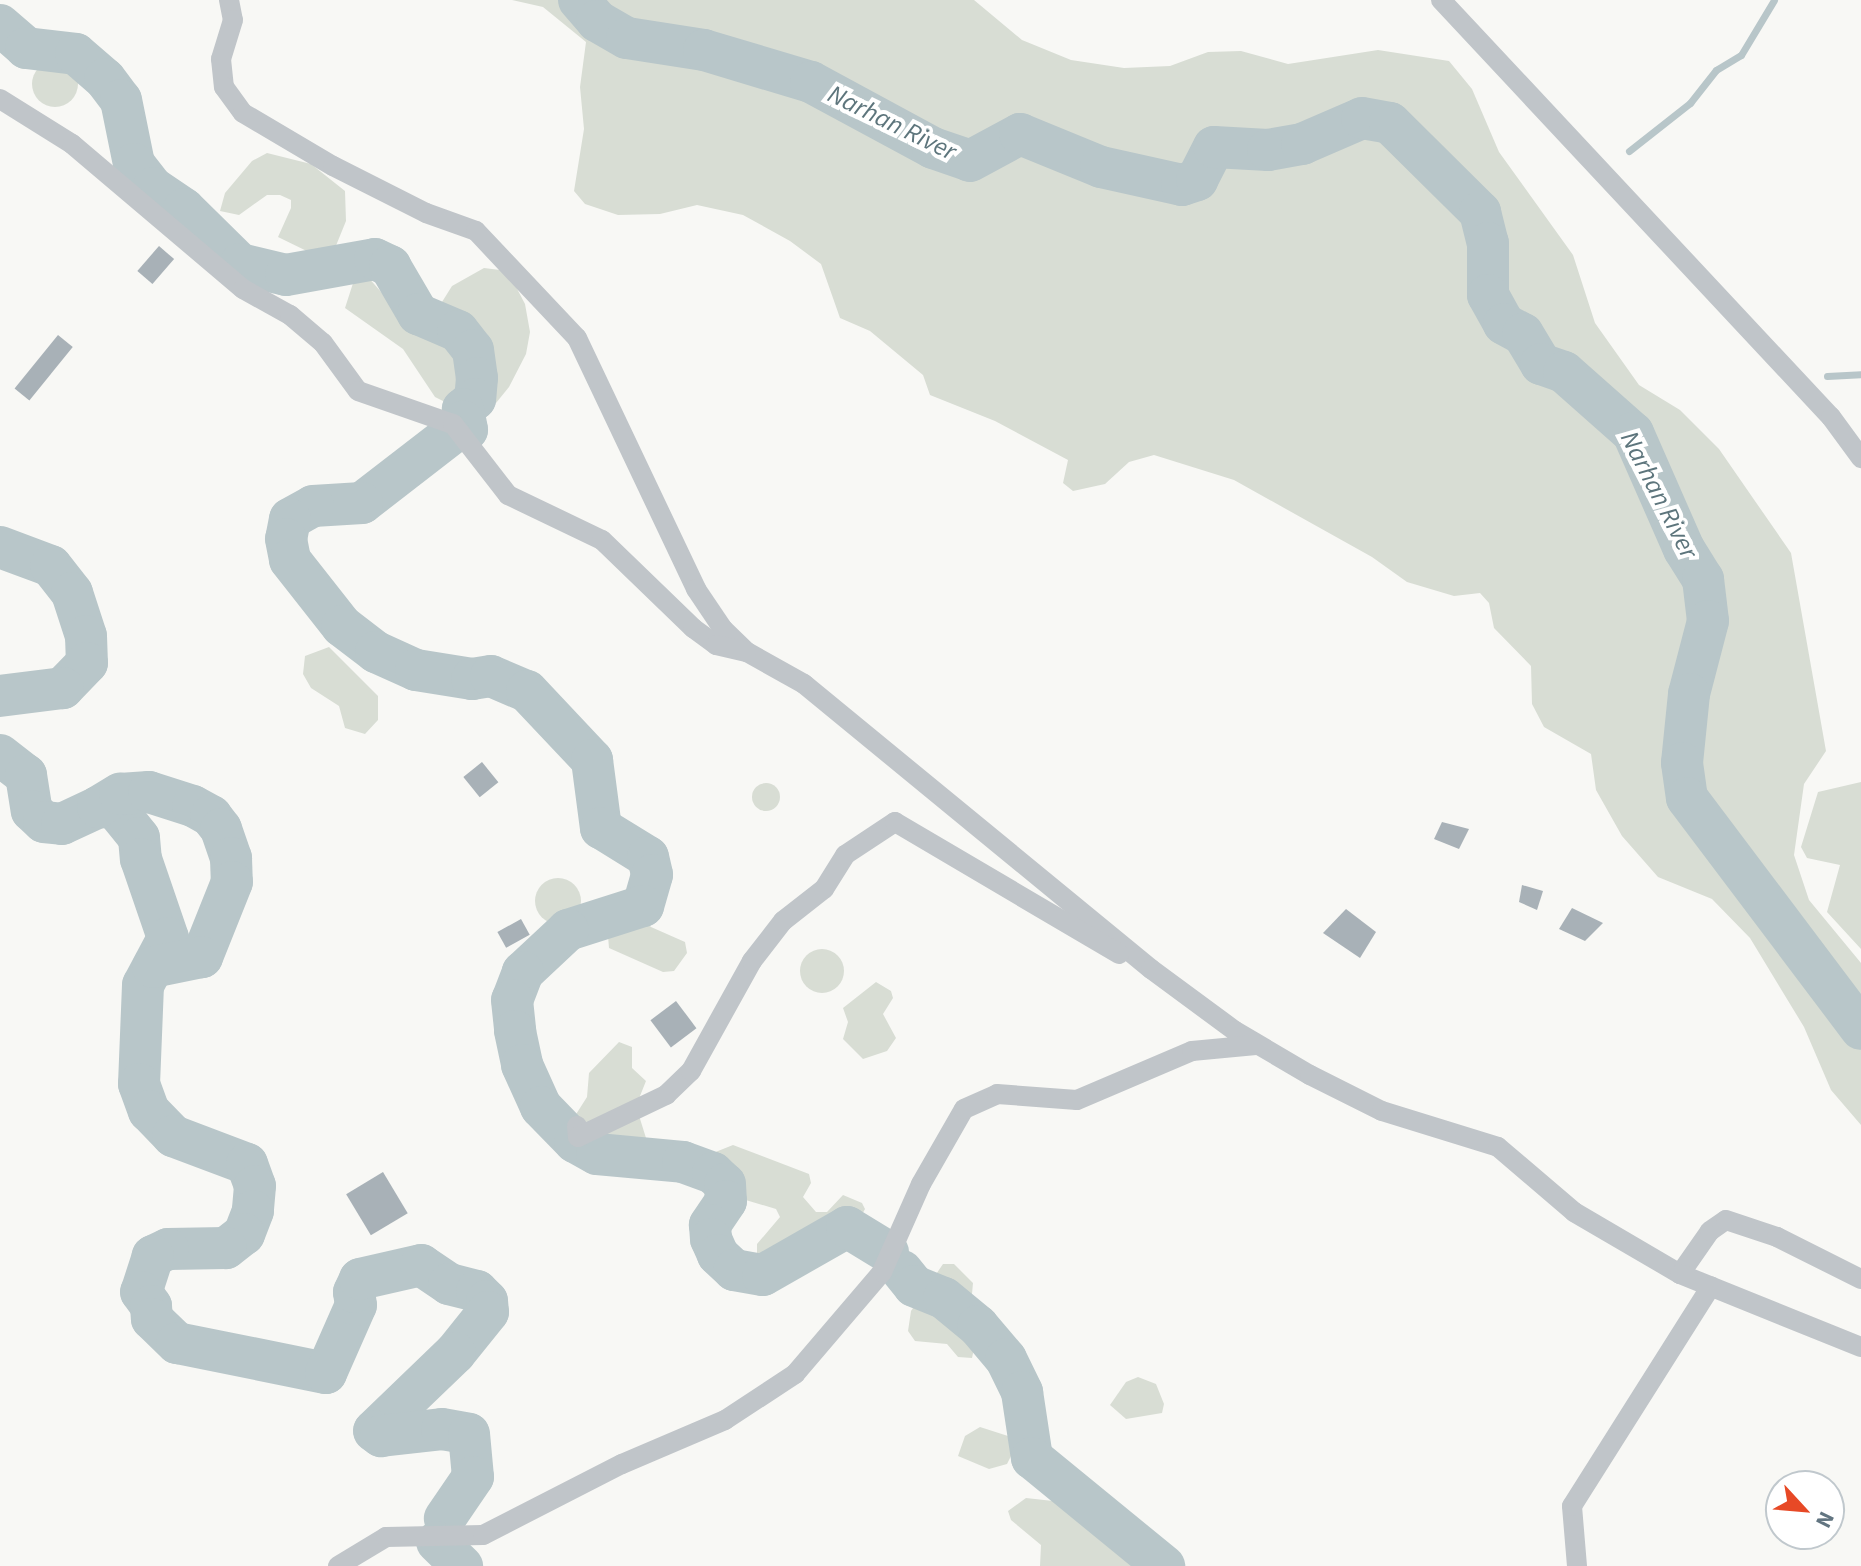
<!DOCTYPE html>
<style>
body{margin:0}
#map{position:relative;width:1861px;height:1566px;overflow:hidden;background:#f8f8f5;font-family:"Source Sans 3",sans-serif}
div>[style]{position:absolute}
.green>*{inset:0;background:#d8ddd4}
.round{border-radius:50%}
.stream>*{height:7px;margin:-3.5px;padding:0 3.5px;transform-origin:3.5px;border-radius:3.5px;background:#b8c6c9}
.river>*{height:42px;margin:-21px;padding:0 21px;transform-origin:21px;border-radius:21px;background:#b8c6c9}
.building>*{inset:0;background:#a8b1b7;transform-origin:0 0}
.minor>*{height:20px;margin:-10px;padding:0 10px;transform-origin:10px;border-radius:10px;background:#c0c5c9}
span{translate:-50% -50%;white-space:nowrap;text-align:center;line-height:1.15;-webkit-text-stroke:8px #fff;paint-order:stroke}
.water-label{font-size:26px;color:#5d757c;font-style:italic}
.north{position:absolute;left:1765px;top:1470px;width:80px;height:80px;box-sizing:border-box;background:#fff;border:2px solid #c0c8cd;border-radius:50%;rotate:116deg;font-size:22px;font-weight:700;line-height:32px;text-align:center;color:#627581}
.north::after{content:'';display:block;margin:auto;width:28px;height:36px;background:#e74926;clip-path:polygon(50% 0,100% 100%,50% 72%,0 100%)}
</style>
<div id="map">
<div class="green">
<i style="clip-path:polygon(442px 0,974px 0,1022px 40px,1071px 60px,1124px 68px,1170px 66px,1208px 52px,1241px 51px,1288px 64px,1378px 50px,1449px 61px,1472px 89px,1499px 152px,1573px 255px,1595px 323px,1639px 385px,1680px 410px,1719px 449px,1791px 553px,1826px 751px,1804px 784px,1794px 855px,1809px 900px,1861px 963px,1861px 1125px,1831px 1090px,1804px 1027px,1750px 938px,1712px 899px,1658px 877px,1622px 836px,1596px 790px,1591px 754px,1544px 727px,1532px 704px,1531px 666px,1494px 628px,1489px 603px,1480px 593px,1454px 596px,1407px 582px,1372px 557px,1234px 480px,1154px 455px,1129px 462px,1105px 484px,1073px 491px,1063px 483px,1068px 460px,995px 421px,930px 395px,923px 375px,870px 331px,840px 318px,821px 264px,790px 241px,743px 215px,697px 205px,660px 214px,618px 215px,585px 204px,574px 191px,584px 129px,580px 87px,586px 42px,543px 7px,512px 0)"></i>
<i class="round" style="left:32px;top:61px;width:46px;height:46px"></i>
<i style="clip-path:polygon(267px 153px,311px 164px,345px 191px,346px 221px,333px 253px,319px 257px,278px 237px,291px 208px,291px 200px,280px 195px,267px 195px,239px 215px,220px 211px,225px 193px,252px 161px)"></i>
<i style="clip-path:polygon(484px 268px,500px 270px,513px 281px,525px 304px,530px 332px,526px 354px,509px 387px,496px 403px,478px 411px,457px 408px,435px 397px,403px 349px,345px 308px,355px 277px,367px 276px,397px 310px,420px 319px,442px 302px,452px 286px)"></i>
<i style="clip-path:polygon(329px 647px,378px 696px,378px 720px,365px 734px,345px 728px,339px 706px,311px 688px,303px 674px,305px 656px)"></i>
<i style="clip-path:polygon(1861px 782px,1861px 949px,1827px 912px,1840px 865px,1807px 858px,1801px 847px,1818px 792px)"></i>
<i class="round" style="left:752px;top:783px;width:28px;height:28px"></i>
<i class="round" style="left:535px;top:878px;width:46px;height:46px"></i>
<i style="clip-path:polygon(625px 901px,651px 927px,685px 942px,687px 953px,674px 971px,663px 972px,609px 948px,607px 924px)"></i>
<i class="round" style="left:800px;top:949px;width:44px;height:44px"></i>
<i style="clip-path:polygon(876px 982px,891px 991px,893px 998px,883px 1014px,896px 1038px,887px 1051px,863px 1059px,843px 1039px,848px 1022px,843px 1008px)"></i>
<i style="clip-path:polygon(619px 1042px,632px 1047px,632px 1068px,646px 1081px,636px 1106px,646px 1138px,633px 1152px,600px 1149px,578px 1137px,573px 1119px,587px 1097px,589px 1073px)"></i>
<i style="clip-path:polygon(733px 1145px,809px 1174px,811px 1183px,803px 1197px,816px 1212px,827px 1212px,843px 1195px,862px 1203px,865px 1209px,858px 1222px,826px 1260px,790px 1273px,767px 1268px,757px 1255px,757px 1244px,780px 1217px,776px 1209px,709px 1189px,694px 1174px,703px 1157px)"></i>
<i style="clip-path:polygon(943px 1264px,954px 1264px,973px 1283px,972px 1294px,955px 1317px,977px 1335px,972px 1358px,958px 1357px,947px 1344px,915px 1341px,908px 1331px,911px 1311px)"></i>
<i style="clip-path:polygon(1138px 1377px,1156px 1384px,1164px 1404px,1162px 1413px,1126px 1419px,1110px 1405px,1126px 1382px)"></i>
<i style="clip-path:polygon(980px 1427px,1008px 1436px,1012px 1454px,1007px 1464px,989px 1469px,958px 1456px,965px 1436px)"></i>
<i style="clip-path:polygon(1026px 1498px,1062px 1502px,1096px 1514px,1118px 1527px,1152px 1566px,1040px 1566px,1041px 1545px,1011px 1520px,1008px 1511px)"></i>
</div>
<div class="stream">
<i style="left:1629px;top:151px;width:78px;rotate:-38.2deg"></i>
<i style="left:1690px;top:103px;width:42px;rotate:-51.8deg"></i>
<i style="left:1716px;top:70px;width:29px;rotate:-31deg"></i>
<i style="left:1741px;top:55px;width:64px;rotate:-59deg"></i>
<i style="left:1827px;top:376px;width:34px;rotate:-3deg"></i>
</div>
<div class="river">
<i style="left:579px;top:0;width:28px;rotate:49deg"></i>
<i style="left:597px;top:21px;width:34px;rotate:30deg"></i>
<i style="left:627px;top:38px;width:78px;rotate:8.9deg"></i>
<i style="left:704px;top:50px;width:112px;rotate:16.7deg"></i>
<i style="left:811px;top:82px;width:139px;rotate:28.4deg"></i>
<i style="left:933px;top:148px;width:39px;rotate:19deg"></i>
<i style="left:970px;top:161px;width:57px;rotate:-28.4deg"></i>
<i style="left:1020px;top:134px;width:87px;rotate:22.2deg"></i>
<i style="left:1101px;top:167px;width:83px;rotate:12.5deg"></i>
<i style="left:1182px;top:185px;width:16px;rotate:-18deg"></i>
<i style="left:1197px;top:180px;width:37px;rotate:-63deg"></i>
<i style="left:1214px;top:147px;width:54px;rotate:3.2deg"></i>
<i style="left:1268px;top:150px;width:35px;rotate:-10deg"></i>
<i style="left:1302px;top:144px;width:65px;rotate:-23.4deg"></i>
<i style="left:1362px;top:118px;width:28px;rotate:10deg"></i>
<i style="left:1390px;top:123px;width:127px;rotate:44.7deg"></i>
<i style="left:1480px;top:212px;width:32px;rotate:76deg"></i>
<i style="left:1488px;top:243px;width:52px;rotate:90deg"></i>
<i style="left:1488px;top:295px;width:33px;rotate:61deg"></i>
<i style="left:1504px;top:324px;width:21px;rotate:28deg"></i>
<i style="left:1523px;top:334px;width:35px;rotate:59deg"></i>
<i style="left:1541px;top:364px;width:24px;rotate:19deg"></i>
<i style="left:1564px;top:372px;width:92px;rotate:41.5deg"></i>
<i style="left:1633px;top:433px;width:127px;rotate:66.3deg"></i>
<i style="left:1684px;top:549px;width:36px;rotate:58deg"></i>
<i style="left:1703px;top:579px;width:42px;rotate:83.2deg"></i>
<i style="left:1708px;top:621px;width:75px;rotate:104.6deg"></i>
<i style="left:1689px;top:694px;width:69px;rotate:95.8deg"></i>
<i style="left:1682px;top:763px;width:35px;rotate:82deg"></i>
<i style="left:1687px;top:798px;width:289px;rotate:53deg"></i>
<i style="left:0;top:25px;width:35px;rotate:41deg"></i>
<i style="left:26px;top:48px;width:50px;rotate:6.8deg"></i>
<i style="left:76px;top:54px;width:38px;rotate:41deg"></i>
<i style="left:105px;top:79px;width:26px;rotate:53deg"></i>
<i style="left:121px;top:100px;width:65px;rotate:78.5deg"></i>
<i style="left:134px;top:164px;width:31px;rotate:52deg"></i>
<i style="left:153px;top:188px;width:37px;rotate:34deg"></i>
<i style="left:184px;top:209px;width:78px;rotate:44.5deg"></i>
<i style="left:240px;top:264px;width:47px;rotate:13.4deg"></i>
<i style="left:286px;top:275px;width:90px;rotate:-10.2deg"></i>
<i style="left:375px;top:259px;width:17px;rotate:25deg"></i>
<i style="left:390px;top:266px;width:56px;rotate:59.7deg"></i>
<i style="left:418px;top:314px;width:43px;rotate:23deg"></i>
<i style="left:458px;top:331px;width:24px;rotate:52deg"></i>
<i style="left:473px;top:350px;width:28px;rotate:82deg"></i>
<i style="left:477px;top:378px;width:21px;rotate:95deg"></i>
<i style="left:475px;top:399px;width:16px;rotate:140deg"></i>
<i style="left:463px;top:409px;width:21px;rotate:79deg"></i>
<i style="left:467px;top:430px;width:9px;rotate:-111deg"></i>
<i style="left:450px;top:435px;width:111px;rotate:142.3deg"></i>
<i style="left:362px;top:503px;width:49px;rotate:176.5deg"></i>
<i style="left:313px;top:506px;width:26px;rotate:151deg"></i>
<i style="left:290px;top:519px;width:20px;rotate:101deg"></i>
<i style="left:286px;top:539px;width:21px;rotate:79deg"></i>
<i style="left:290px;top:560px;width:84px;rotate:51.8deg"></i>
<i style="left:342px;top:626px;width:43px;rotate:37.4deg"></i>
<i style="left:376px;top:652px;width:44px;rotate:24.2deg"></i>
<i style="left:416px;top:670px;width:57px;rotate:9.1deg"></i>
<i style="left:472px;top:679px;width:19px;rotate:-9deg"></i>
<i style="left:491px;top:676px;width:39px;rotate:23deg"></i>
<i style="left:527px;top:691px;width:95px;rotate:46.7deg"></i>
<i style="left:592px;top:760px;width:69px;rotate:82.5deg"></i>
<i style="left:601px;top:828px;width:55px;rotate:31.7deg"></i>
<i style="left:648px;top:857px;width:18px;rotate:77deg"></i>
<i style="left:652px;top:875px;width:32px;rotate:106deg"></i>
<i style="left:643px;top:906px;width:79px;rotate:162.3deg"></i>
<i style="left:568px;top:930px;width:62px;rotate:137deg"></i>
<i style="left:523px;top:972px;width:30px;rotate:111deg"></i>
<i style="left:512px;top:1000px;width:31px;rotate:84deg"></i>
<i style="left:515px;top:1031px;width:35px;rotate:78deg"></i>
<i style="left:522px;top:1065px;width:46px;rotate:65.7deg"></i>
<i style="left:541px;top:1107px;width:49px;rotate:45.8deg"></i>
<i style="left:575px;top:1142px;width:25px;rotate:29deg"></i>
<i style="left:597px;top:1154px;width:86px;rotate:5.3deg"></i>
<i style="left:683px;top:1162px;width:32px;rotate:20deg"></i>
<i style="left:713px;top:1173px;width:16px;rotate:43deg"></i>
<i style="left:725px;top:1184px;width:17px;rotate:87deg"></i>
<i style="left:726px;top:1201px;width:29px;rotate:124deg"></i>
<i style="left:710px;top:1225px;width:14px;rotate:86deg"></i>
<i style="left:711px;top:1239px;width:17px;rotate:66deg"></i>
<i style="left:718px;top:1255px;width:22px;rotate:43deg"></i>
<i style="left:734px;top:1270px;width:29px;rotate:10deg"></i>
<i style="left:763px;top:1275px;width:97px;rotate:-29.7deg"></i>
<i style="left:847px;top:1227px;width:48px;rotate:31.4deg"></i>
<i style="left:0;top:547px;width:54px;rotate:20.4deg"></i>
<i style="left:51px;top:566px;width:34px;rotate:52deg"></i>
<i style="left:72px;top:593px;width:45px;rotate:72deg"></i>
<i style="left:86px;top:636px;width:27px;rotate:88deg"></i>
<i style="left:87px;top:663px;width:35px;rotate:134deg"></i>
<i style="left:63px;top:688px;width:64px;rotate:172.8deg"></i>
<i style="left:0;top:755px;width:33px;rotate:38deg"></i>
<i style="left:26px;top:775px;width:36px;rotate:81deg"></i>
<i style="left:32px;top:811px;width:16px;rotate:43deg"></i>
<i style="left:44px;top:822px;width:18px;rotate:6deg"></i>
<i style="left:62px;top:824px;width:40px;rotate:-25deg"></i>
<i style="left:98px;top:807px;width:17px;rotate:3deg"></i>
<i style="left:115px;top:808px;width:38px;rotate:51deg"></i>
<i style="left:139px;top:838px;width:21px;rotate:85deg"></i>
<i style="left:141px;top:859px;width:83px;rotate:71.1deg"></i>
<i style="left:168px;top:938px;width:53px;rotate:118deg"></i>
<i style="left:143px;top:985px;width:99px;rotate:92.3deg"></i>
<i style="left:139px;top:1084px;width:29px;rotate:70deg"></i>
<i style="left:149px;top:1111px;width:35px;rotate:46deg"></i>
<i style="left:173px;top:1136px;width:79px;rotate:20.7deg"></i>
<i style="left:247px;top:1164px;width:23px;rotate:70deg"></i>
<i style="left:255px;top:1186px;width:25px;rotate:95deg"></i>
<i style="left:253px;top:1211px;width:25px;rotate:111deg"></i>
<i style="left:244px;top:1234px;width:23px;rotate:142deg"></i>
<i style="left:226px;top:1248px;width:58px;rotate:179deg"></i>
<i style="left:168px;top:1249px;width:17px;rotate:155deg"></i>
<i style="left:153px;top:1256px;width:38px;rotate:108deg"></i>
<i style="left:141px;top:1292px;width:17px;rotate:54deg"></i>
<i style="left:151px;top:1306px;width:13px;rotate:86deg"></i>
<i style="left:152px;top:1319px;width:35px;rotate:44deg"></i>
<i style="left:177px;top:1343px;width:152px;rotate:11.4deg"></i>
<i style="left:326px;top:1373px;width:74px;rotate:-66.2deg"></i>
<i style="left:356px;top:1305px;width:13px;rotate:-99deg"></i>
<i style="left:354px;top:1292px;width:14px;rotate:-65deg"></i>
<i style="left:360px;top:1279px;width:63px;rotate:-12.9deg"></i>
<i style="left:421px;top:1265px;width:34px;rotate:34deg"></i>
<i style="left:449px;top:1284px;width:29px;rotate:14deg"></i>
<i style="left:477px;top:1291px;width:14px;rotate:45deg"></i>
<i style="left:487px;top:1301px;width:11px;rotate:85deg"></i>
<i style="left:488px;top:1312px;width:53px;rotate:128.8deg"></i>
<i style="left:455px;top:1353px;width:112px;rotate:136.1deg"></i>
<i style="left:374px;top:1431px;width:9px;rotate:36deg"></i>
<i style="left:381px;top:1436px;width:61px;rotate:-6.5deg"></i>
<i style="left:442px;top:1429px;width:27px;rotate:10deg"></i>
<i style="left:469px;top:1434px;width:43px;rotate:84.7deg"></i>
<i style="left:473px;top:1477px;width:50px;rotate:124.3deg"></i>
<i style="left:98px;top:807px;width:26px;rotate:-31deg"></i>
<i style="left:120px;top:794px;width:29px;rotate:-4deg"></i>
<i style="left:149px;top:792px;width:46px;rotate:17.7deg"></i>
<i style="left:193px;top:806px;width:21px;rotate:29deg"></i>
<i style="left:211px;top:816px;width:16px;rotate:52deg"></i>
<i style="left:221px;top:829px;width:31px;rotate:71deg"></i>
<i style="left:231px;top:858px;width:24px;rotate:88deg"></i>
<i style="left:232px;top:882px;width:81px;rotate:111.8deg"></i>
<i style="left:202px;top:957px;width:50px;rotate:168.5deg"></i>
<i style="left:902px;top:1271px;width:19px;rotate:51deg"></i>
<i style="left:914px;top:1286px;width:32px;rotate:22deg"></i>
<i style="left:944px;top:1298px;width:44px;rotate:39.5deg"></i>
<i style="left:978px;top:1326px;width:43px;rotate:49.7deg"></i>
<i style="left:1006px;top:1359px;width:37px;rotate:64deg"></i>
<i style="left:1022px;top:1392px;width:67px;rotate:81.4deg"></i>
<i style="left:1032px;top:1458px;width:171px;rotate:39.3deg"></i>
<i style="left:437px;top:1542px;width:35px;rotate:44deg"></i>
</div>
<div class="building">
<i style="left:159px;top:246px;width:20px;height:33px;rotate:41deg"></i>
<i style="left:58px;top:335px;width:19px;height:69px;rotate:39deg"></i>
<i style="left:482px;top:762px;width:26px;height:24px;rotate:51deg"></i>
<i style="clip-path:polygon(1442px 822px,1469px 829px,1459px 849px,1434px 839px)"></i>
<i style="clip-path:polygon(1522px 885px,1543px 891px,1537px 910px,1519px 902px)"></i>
<i style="clip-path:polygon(1572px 908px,1603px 923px,1585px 941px,1559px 929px)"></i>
<i style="clip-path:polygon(1346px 909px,1376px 932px,1360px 958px,1323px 933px)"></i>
<i style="left:521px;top:919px;width:18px;height:27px;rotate:61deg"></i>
<i style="left:676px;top:1001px;width:34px;height:32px;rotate:53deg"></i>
<i style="left:383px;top:1172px;width:48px;height:43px;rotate:59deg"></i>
</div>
<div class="minor">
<i style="left:229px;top:0;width:20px;rotate:79deg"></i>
<i style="left:233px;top:20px;width:41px;rotate:107.1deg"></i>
<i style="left:221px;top:59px;width:28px;rotate:84deg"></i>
<i style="left:224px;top:87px;width:32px;rotate:54deg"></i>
<i style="left:243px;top:113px;width:104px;rotate:30.5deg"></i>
<i style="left:333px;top:166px;width:104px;rotate:26.8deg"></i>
<i style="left:426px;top:213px;width:53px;rotate:19.8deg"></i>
<i style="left:476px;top:231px;width:147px;rotate:46.7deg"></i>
<i style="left:577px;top:338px;width:278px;rotate:64.6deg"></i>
<i style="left:696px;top:589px;width:48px;rotate:56deg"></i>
<i style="left:723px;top:629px;width:33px;rotate:44deg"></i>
<i style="left:747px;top:652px;width:65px;rotate:29.3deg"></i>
<i style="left:804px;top:684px;width:449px;rotate:39.4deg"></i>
<i style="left:1151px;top:969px;width:104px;rotate:36.4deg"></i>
<i style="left:1235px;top:1031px;width:87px;rotate:30.4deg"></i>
<i style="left:1310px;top:1075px;width:80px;rotate:26.6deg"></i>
<i style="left:1382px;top:1111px;width:121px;rotate:17.2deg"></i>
<i style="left:1498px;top:1147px;width:100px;rotate:40.5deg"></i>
<i style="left:1574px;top:1212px;width:123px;rotate:30.3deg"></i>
<i style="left:1680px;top:1274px;width:52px;rotate:-55.1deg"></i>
<i style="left:1710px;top:1231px;width:19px;rotate:-35deg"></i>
<i style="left:1726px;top:1220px;width:54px;rotate:18.4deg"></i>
<i style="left:1777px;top:1237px;width:94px;rotate:26.6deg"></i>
<i style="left:1441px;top:0;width:571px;rotate:46.92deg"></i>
<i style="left:1831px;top:417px;width:51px;rotate:53.8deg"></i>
<i style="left:0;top:99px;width:85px;rotate:32deg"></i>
<i style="left:72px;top:144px;width:224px;rotate:40.3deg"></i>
<i style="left:243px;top:289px;width:54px;rotate:29deg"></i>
<i style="left:290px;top:315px;width:43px;rotate:40.3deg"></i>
<i style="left:323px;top:343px;width:59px;rotate:53.9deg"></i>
<i style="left:358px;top:391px;width:101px;rotate:19.2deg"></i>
<i style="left:453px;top:424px;width:90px;rotate:52.2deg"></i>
<i style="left:508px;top:495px;width:104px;rotate:25.6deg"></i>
<i style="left:602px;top:540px;width:127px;rotate:44deg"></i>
<i style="left:693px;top:628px;width:29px;rotate:36deg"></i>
<i style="left:716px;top:645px;width:31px;rotate:13deg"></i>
<i style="left:577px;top:1126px;width:11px;rotate:85deg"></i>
<i style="left:578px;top:1137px;width:98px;rotate:-25.5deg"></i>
<i style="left:666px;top:1095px;width:35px;rotate:-44deg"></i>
<i style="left:691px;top:1071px;width:126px;rotate:-61deg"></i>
<i style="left:752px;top:961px;width:51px;rotate:-52.2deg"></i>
<i style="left:783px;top:921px;width:52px;rotate:-38deg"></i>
<i style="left:824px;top:889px;width:40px;rotate:-58deg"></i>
<i style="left:845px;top:855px;width:60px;rotate:-33.4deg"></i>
<i style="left:895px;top:822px;width:260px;rotate:30.5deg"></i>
<i style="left:1680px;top:1274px;width:195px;rotate:22deg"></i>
<i style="left:338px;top:1566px;width:56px;rotate:-31.1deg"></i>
<i style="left:386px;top:1537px;width:97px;rotate:-1.2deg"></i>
<i style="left:483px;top:1535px;width:156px;rotate:-27.1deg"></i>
<i style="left:622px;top:1464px;width:112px;rotate:-23.1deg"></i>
<i style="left:725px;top:1420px;width:84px;rotate:-33.3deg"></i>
<i style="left:795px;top:1374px;width:134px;rotate:-49.5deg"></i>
<i style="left:882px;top:1272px;width:96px;rotate:-66.1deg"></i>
<i style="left:921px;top:1184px;width:86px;rotate:-60.2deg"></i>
<i style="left:964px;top:1109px;width:36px;rotate:-24deg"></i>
<i style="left:997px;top:1094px;width:80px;rotate:4.3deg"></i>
<i style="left:1077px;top:1100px;width:125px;rotate:-23.1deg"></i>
<i style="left:1192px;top:1051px;width:64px;rotate:-5.4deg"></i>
<i style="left:1577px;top:1566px;width:60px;rotate:-94.8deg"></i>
<i style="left:1572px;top:1506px;width:260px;rotate:-57.7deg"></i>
</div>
<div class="water-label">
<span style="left:892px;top:123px;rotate:26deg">Narhan River</span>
<span style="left:1659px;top:495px;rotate:63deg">Narhan River</span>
</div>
<div class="north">N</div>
</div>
